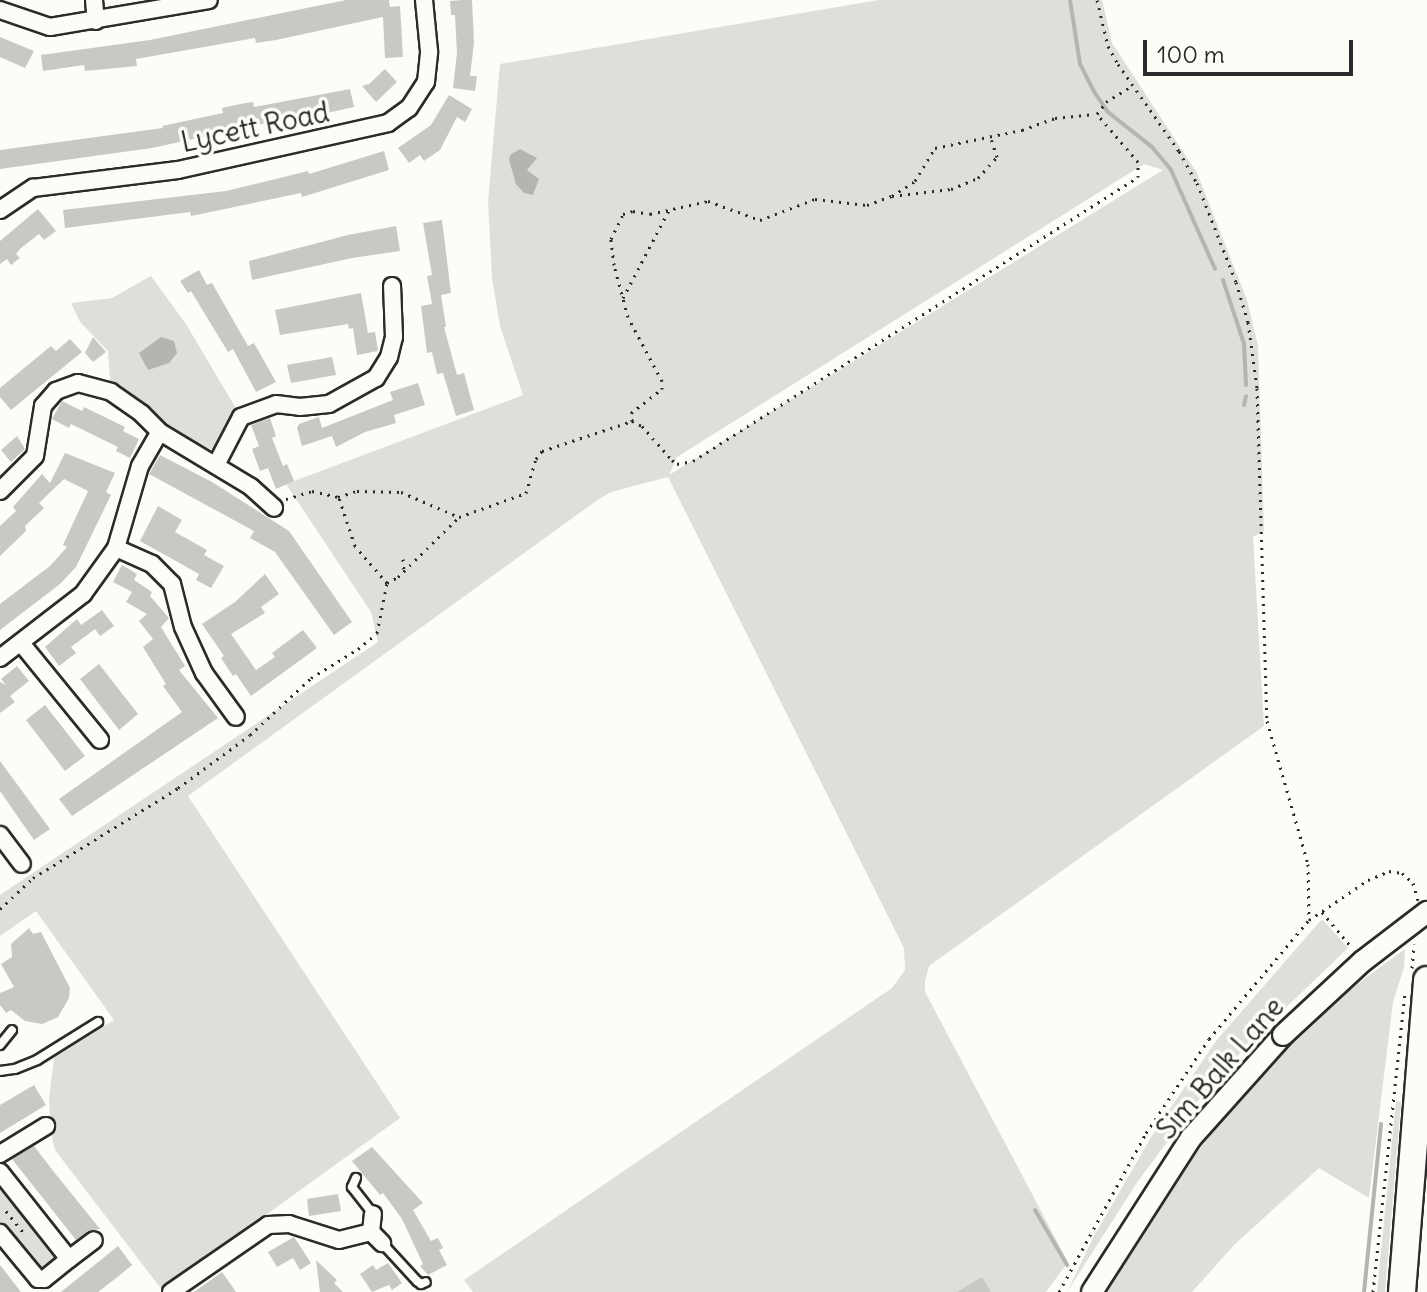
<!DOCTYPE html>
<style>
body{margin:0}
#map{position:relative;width:1427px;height:1292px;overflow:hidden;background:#fdfcf7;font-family:Delius,sans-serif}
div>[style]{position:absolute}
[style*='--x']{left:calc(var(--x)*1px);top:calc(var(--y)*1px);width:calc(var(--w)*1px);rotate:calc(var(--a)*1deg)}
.green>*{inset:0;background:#dfdeda}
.water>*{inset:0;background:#b5b4b1}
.stream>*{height:4px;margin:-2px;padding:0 2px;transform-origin:2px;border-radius:2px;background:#b5b4b1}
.building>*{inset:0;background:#c9c8c4}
.path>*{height:3px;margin-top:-1.5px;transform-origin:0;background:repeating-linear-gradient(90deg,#2b2b2b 0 2px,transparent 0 8px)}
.roads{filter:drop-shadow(2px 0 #2b2b2b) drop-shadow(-2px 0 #2b2b2b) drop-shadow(0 2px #2b2b2b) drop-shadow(0 -2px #2b2b2b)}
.service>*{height:8px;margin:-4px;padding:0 4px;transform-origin:4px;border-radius:4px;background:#fdfcf7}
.minor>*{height:16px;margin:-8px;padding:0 8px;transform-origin:8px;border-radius:8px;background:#fdfcf7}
.tertiary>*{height:20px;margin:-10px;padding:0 10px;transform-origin:10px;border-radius:10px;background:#fdfcf7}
.trunk>*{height:26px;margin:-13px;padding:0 13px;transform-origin:13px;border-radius:13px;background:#fdfcf7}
.bridges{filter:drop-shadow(2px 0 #2b2b2b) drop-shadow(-2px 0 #2b2b2b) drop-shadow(0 2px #2b2b2b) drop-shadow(0 -2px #2b2b2b)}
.tertiary-bridge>*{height:20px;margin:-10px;padding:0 10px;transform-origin:10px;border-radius:10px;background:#fdfcf7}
span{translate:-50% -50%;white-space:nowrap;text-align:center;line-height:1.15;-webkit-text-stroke:7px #fdfcf7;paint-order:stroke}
.street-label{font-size:28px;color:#2b2b2b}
.scale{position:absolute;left:1143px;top:40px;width:210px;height:36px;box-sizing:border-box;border:4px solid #2b2b2b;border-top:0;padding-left:10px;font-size:24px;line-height:28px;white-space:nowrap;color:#2b2b2b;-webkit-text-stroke:6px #fdfcf7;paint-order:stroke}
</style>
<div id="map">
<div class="green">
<div style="clip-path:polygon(evenodd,879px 0,1102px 0,1112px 43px,1197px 173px,1247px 300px,1258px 346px,1264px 531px,1253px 537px,1264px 726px,929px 966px,925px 982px,925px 992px,1068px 1262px,1046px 1292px,473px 1292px,464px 1280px,892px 988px,905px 970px,904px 948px,668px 477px,611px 492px,596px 501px,188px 796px,400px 1118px,162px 1290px,55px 1150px,51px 1133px,49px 1099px,54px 1058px,114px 1020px,36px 911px,0 936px,0 895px,378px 642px,371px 612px,286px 484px,523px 395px,500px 326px,492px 278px,488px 201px,500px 64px,879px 0,1144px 164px,1163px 170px,669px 475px,677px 457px,1144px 164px)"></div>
<div style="clip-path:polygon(151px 276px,186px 324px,241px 417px,222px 453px,160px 432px,111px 392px,108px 351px,80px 322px,71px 303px,112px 298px)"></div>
<div style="clip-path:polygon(1322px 919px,1348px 948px,1249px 1043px,1201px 1097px,1138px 1181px,1067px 1292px,1094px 1236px,1153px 1134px,1216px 1041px)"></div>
<div style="clip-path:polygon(1405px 949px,1404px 967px,1393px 1002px,1369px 1198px,1319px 1168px,1235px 1244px,1192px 1292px,1103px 1292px,1151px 1212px,1238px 1099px,1330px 1004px)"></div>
<div style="clip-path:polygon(1396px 1101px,1401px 1102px,1385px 1292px,1377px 1292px)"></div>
<div style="clip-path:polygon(0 1178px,57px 1256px,49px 1269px,35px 1268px,0 1224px)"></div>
</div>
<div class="water">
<div style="clip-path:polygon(520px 149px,537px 158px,527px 170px,539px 179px,533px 195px,524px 193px,516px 184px,509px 160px,510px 155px)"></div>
<div style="clip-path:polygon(161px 337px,174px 341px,177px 353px,169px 363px,148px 370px,139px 353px)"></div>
</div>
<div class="stream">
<div style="--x:1070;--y:0;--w:65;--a:81.1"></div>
<div style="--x:1080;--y:64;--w:33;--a:63"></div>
<div style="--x:1095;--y:93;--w:23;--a:56"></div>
<div style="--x:1108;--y:112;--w:56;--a:38.5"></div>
<div style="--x:1152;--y:147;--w:30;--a:50"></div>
<div style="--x:1171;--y:170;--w:108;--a:66"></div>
<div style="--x:1223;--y:280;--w:67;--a:71.8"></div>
<div style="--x:1244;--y:344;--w:41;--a:87.2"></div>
<div style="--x:1244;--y:405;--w:9;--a:-77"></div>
<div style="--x:1035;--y:1210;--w:64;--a:59.8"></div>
<div style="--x:1364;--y:1292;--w:169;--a:-84.2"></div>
</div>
<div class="building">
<div style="clip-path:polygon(346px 0,389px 0,390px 7px,400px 6px,403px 57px,385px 58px,383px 17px,276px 40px,256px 43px,255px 38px,136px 59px,137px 66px,85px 71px,84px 65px,43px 71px,41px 55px,150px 40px)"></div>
<div style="clip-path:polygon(462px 0,472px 0,474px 43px,470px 76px,477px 76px,475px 91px,453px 88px,457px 53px,455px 15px,451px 15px,450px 1px)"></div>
<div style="clip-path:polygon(0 37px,34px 51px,25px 68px,0 57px)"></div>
<div style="clip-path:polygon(385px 69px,397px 82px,376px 102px,362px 86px,369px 84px)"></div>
<div style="clip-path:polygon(350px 89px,354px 107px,327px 113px,326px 110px,152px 148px,0 169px,0 150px,163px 128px,162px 126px,223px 113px,222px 108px,240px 104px,253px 102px,254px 107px)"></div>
<div style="clip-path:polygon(449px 95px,472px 109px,465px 122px,457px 117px,440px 150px,424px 161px,420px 155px,409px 163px,398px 148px,431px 125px)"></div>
<div style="clip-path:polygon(384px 151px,389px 170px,302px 197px,301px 193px,191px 216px,190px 212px,65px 228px,63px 210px,226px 191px,308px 171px,309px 174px)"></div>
<div style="clip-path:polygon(38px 209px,56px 231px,44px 240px,39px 234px,21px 248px,16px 254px,20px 258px,11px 265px,7px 259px,0 264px,0 241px)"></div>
<div style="clip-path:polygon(442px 220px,451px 293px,441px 295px,446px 327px,444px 327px,457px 375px,464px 373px,474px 410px,456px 416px,443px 373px,437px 374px,432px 352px,427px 353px,421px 306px,432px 304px,427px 276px,432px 275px,423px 223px)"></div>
<div style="clip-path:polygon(396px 226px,400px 251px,352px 258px,252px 280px,249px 261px,348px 235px)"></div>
<div style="clip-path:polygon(199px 270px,207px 285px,212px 283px,248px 346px,254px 343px,276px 382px,256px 392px,233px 349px,228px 352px,191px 291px,188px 293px,180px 281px)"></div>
<div style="clip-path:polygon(361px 293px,368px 333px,375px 332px,378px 351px,357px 355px,353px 328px,349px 329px,348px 324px,280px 335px,275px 310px)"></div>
<div style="clip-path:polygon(93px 337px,106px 352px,93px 362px,85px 353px)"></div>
<div style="clip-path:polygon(70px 339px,82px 352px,11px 410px,0 397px,0 388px,51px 346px,56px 351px)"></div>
<div style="clip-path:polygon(332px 357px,336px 375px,291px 383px,287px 365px)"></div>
<div style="clip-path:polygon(418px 383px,425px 405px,394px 415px,396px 423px,365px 432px,336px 447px,332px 436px,302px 446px,297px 428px,299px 424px,319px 417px,322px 428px,393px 400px,390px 392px)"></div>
<div style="clip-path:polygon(62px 401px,82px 411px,84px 407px,125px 427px,123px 431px,139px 439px,130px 458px,116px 451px,118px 447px,71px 424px,69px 428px,52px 419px)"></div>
<div style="clip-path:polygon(270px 418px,276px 436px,272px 438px,283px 466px,287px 464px,294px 481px,276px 489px,268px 468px,260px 471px,252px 449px,259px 446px,251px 425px)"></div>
<div style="clip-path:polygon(17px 436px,25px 449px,11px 462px,1px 450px)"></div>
<div style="clip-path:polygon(65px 453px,115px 473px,106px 492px,111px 495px,76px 567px,60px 584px,0 630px,0 604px,50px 566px,67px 547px,63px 545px,88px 491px,64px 479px,39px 503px,44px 508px,25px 526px,26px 531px,0 556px,0 526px,16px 511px,13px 507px,42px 474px,50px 483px)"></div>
<div style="clip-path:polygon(160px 455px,212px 482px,289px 531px,352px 622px,334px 635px,275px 552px,250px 538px,254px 531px,149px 474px)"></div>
<div style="clip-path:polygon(158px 506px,182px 520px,175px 532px,207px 550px,204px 555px,224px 566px,211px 588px,196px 580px,199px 574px,140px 541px)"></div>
<div style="clip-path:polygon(122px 565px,137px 574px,134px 580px,152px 592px,150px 596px,169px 618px,161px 627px,185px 666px,179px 670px,218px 718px,72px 816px,59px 799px,182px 712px,163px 686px,166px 684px,143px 647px,153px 639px,139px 621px,147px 614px,126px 602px,132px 592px,113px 582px)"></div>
<div style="clip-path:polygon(265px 574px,279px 594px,261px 607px,265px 613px,231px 634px,256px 670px,275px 657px,272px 653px,303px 630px,317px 648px,251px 696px,236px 674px,233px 676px,221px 658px,224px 656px,202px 624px,235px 602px)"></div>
<div style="clip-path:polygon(102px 610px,114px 626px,100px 636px,95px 629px,71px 647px,76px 653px,59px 666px,45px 647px,77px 619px,81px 625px)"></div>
<div style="clip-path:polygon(99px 664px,138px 714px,119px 730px,80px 679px)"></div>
<div style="clip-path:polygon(17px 666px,29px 681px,10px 696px,15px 702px,0 713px,0 682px,6px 685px,1px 679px)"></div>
<div style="clip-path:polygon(45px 705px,85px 756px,65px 771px,26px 720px)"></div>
<div style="clip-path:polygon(0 761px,50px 829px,34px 840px,0 791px)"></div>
<div style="clip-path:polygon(29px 928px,33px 934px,41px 932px,70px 988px,69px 998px,58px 1017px,42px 1024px,25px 1021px,11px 1010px,6px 1013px,0 1005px,0 993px,14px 987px,1px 964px,12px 957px,11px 944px)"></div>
<div style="clip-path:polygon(34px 1085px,46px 1105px,0 1133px,0 1105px)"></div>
<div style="clip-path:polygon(34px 1146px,54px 1172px,100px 1229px,88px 1231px,76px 1240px,12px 1159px)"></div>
<div style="clip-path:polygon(372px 1147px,423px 1203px,413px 1210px,431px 1241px,438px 1238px,443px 1248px,439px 1250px,447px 1265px,428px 1275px,420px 1266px,423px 1264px,402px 1219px,383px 1193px,380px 1195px,352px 1161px)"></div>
<div style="clip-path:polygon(338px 1194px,341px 1211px,309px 1216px,307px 1199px)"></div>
<div style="clip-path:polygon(294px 1237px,311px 1263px,300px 1270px,293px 1258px,277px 1267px,268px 1252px)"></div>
<div style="clip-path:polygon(118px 1246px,132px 1265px,120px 1275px,98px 1292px,61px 1292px)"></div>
<div style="clip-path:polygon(316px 1260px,337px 1280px,334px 1283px,343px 1292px,320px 1292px)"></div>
<div style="clip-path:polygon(388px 1263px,402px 1283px,392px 1290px,389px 1285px,372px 1292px,360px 1274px,373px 1265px,376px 1270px)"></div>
<div style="clip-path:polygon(0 1265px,21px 1292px,0 1292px)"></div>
<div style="clip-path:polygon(222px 1272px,236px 1292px,194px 1292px)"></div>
<div style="clip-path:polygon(982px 1277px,991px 1292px,957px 1292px)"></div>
</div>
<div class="path">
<div style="--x:1097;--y:0;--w:47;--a:76.6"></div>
<div style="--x:1108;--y:46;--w:21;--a:61"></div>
<div style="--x:1118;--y:64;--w:106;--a:55"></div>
<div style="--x:1179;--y:151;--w:37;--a:61"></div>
<div style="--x:1197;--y:183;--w:106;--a:68.5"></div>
<div style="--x:1236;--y:282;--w:42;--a:73.3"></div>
<div style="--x:1248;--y:322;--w:67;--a:82.2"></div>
<div style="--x:1257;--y:388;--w:333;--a:88.3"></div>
<div style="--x:1267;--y:721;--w:149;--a:74"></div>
<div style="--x:1308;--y:864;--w:56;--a:89"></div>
<div style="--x:1309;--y:920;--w:71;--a:-34.1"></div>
<div style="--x:1368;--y:880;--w:23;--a:-23"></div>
<div style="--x:1389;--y:871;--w:13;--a:9"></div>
<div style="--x:1402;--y:873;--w:15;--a:42"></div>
<div style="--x:1413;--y:883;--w:18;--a:74"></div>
<div style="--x:892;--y:196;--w:59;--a:-6.8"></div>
<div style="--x:951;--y:189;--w:29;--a:-22"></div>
<div style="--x:978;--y:178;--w:28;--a:-48"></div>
<div style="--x:997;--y:157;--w:23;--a:-108"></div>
<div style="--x:623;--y:298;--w:99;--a:-62.4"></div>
<div style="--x:632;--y:421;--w:8;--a:-97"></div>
<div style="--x:631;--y:413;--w:39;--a:-38"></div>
<div style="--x:662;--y:389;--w:8;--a:-90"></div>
<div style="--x:662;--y:381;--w:72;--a:-118"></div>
<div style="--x:628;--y:317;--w:54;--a:-105.1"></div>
<div style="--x:614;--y:265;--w:26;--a:-97"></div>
<div style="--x:611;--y:239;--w:28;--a:-64"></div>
<div style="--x:623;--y:214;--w:10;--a:-17"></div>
<div style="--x:633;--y:211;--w:17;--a:10"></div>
<div style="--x:650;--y:214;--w:59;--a:-12.6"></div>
<div style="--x:708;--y:201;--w:55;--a:20.1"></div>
<div style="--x:760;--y:220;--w:59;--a:-20.9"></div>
<div style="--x:815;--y:199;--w:52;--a:6.6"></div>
<div style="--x:867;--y:205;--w:27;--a:-20"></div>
<div style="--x:892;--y:196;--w:27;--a:-33"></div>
<div style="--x:915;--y:181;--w:39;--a:-59"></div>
<div style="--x:935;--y:148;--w:89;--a:-11.7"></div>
<div style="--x:1022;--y:130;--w:35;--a:-20"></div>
<div style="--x:1055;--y:118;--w:40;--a:-5.7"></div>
<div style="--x:286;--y:499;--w:27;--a:-17"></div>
<div style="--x:312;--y:491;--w:27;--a:13"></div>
<div style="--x:338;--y:497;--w:20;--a:-18"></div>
<div style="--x:357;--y:491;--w:44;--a:1.3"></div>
<div style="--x:401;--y:492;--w:63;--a:23.3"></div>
<div style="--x:459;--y:517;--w:71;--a:-19.7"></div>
<div style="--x:526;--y:493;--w:35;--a:-74"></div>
<div style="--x:536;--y:459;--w:10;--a:-53"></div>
<div style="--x:542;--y:451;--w:95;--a:-18.4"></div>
<div style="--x:632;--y:421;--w:11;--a:27"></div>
<div style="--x:642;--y:426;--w:45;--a:48.6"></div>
<div style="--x:672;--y:460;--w:6;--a:39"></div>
<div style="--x:677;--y:464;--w:16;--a:-11"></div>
<div style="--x:693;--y:461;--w:528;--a:-32.55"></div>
<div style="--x:1138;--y:177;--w:15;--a:-90"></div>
<div style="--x:1138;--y:162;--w:63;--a:-130.5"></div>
<div style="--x:1097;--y:114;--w:15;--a:-53"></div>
<div style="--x:1106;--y:102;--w:31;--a:-32"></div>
<div style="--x:403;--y:559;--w:11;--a:85"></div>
<div style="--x:387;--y:583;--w:13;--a:-29"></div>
<div style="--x:398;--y:577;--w:86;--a:-44.5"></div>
<div style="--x:0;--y:909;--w:45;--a:-43.2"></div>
<div style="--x:33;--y:878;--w:171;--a:-31.8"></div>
<div style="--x:178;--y:788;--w:89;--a:-36.4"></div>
<div style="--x:250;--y:735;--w:83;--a:-43.1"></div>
<div style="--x:311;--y:678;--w:55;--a:-31.7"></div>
<div style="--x:358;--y:649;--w:25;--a:-40"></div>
<div style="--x:377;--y:633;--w:51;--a:-78.7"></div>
<div style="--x:387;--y:583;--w:49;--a:-130.9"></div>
<div style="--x:355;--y:546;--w:51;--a:-108.4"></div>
<div style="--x:1322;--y:912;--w:48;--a:50"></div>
<div style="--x:1412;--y:968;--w:24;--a:-85"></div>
<div style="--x:6;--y:1211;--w:27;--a:51"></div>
<div style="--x:1059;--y:1292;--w:181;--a:-61.3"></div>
<div style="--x:1146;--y:1133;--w:113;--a:-56.2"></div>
<div style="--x:1209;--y:1039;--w:155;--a:-50"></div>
<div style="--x:1373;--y:1292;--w:299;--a:-83.9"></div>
</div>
<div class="roads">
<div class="service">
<div style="--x:0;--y:1045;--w:19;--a:-51"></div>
<div style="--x:0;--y:1071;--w:15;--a:-8"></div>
<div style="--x:15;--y:1069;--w:24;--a:-22"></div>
<div style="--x:37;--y:1060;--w:72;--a:-31.9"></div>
<div style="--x:356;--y:1178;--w:10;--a:114"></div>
<div style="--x:352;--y:1187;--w:34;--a:52"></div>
<div style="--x:382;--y:1243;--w:52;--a:47.4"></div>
<div style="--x:417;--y:1281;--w:5;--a:37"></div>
<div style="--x:421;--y:1284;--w:5;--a:-22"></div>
</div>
<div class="minor">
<div style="--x:94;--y:0;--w:21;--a:85"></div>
<div style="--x:0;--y:10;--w:53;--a:18.8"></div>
<div style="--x:50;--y:27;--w:161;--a:-9.6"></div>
<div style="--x:0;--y:210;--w:40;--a:-34"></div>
<div style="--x:33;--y:188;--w:146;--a:-7.1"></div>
<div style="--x:178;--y:170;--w:215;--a:-12.6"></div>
<div style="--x:388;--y:123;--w:26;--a:-36"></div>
<div style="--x:409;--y:108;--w:31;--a:-57"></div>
<div style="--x:426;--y:82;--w:31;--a:-84"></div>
<div style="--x:429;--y:51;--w:51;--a:-95.6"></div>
<div style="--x:216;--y:465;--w:54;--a:-62.5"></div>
<div style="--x:241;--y:417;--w:37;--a:-20"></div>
<div style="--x:276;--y:404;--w:24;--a:7"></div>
<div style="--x:300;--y:407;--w:29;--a:-6"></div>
<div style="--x:329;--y:404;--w:54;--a:-29"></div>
<div style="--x:376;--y:378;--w:25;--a:-58"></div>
<div style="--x:389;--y:357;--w:21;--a:-76"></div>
<div style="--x:394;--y:337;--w:51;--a:-92.2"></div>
<div style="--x:0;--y:491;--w:49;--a:-45"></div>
<div style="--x:35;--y:456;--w:51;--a:-80.9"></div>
<div style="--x:43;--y:406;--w:20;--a:-49"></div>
<div style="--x:56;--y:391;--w:23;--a:-20"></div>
<div style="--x:78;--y:383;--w:34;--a:15"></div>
<div style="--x:111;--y:392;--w:38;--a:35"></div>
<div style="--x:142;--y:414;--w:25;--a:45"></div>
<div style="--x:116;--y:548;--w:39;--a:24"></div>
<div style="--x:152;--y:564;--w:28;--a:45"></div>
<div style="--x:172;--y:584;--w:44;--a:75.7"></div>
<div style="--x:183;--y:627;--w:51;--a:65.5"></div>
<div style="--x:204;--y:673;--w:54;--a:54"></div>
<div style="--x:21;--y:643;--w:125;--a:50.8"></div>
<div style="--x:0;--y:658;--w:105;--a:-37.6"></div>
<div style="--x:83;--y:594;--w:57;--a:-54.3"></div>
<div style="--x:116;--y:548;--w:85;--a:-73.7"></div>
<div style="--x:140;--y:466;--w:39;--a:-60"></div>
<div style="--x:160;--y:432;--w:106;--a:31.1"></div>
<div style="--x:251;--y:487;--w:31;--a:42"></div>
<div style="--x:0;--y:835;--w:36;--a:53"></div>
<div style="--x:0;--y:1154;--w:54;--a:-31.3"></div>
<div style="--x:0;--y:1172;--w:111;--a:51.6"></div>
<div style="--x:69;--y:1259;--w:32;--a:141"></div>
<div style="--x:44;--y:1279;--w:6;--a:180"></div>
<div style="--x:38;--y:1279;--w:60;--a:-129.6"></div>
<div style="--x:371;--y:1232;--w:16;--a:45"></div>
<div style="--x:69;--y:1259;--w:31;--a:-37"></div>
<div style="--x:171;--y:1292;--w:118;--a:-34.6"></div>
<div style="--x:268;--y:1225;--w:21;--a:-3"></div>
<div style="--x:289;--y:1224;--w:52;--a:17.7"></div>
<div style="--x:339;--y:1240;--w:33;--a:-14"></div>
<div style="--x:371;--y:1232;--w:18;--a:-84"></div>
</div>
<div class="tertiary">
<div style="--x:1092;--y:1292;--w:183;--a:-57.3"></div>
<div style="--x:1191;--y:1138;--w:138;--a:-48.2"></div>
</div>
<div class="trunk">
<div style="--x:1402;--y:1292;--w:313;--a:-85.4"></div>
</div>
</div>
<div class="bridges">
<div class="tertiary-bridge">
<div style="--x:1283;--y:1035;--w:109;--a:-42.8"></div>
<div style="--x:1363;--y:961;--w:81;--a:-37.4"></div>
</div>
</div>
<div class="street-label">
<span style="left:255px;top:127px;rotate:-12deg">Lycett Road</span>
<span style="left:1220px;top:1068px;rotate:-49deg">Sim Balk Lane</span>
</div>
<div class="scale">100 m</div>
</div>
